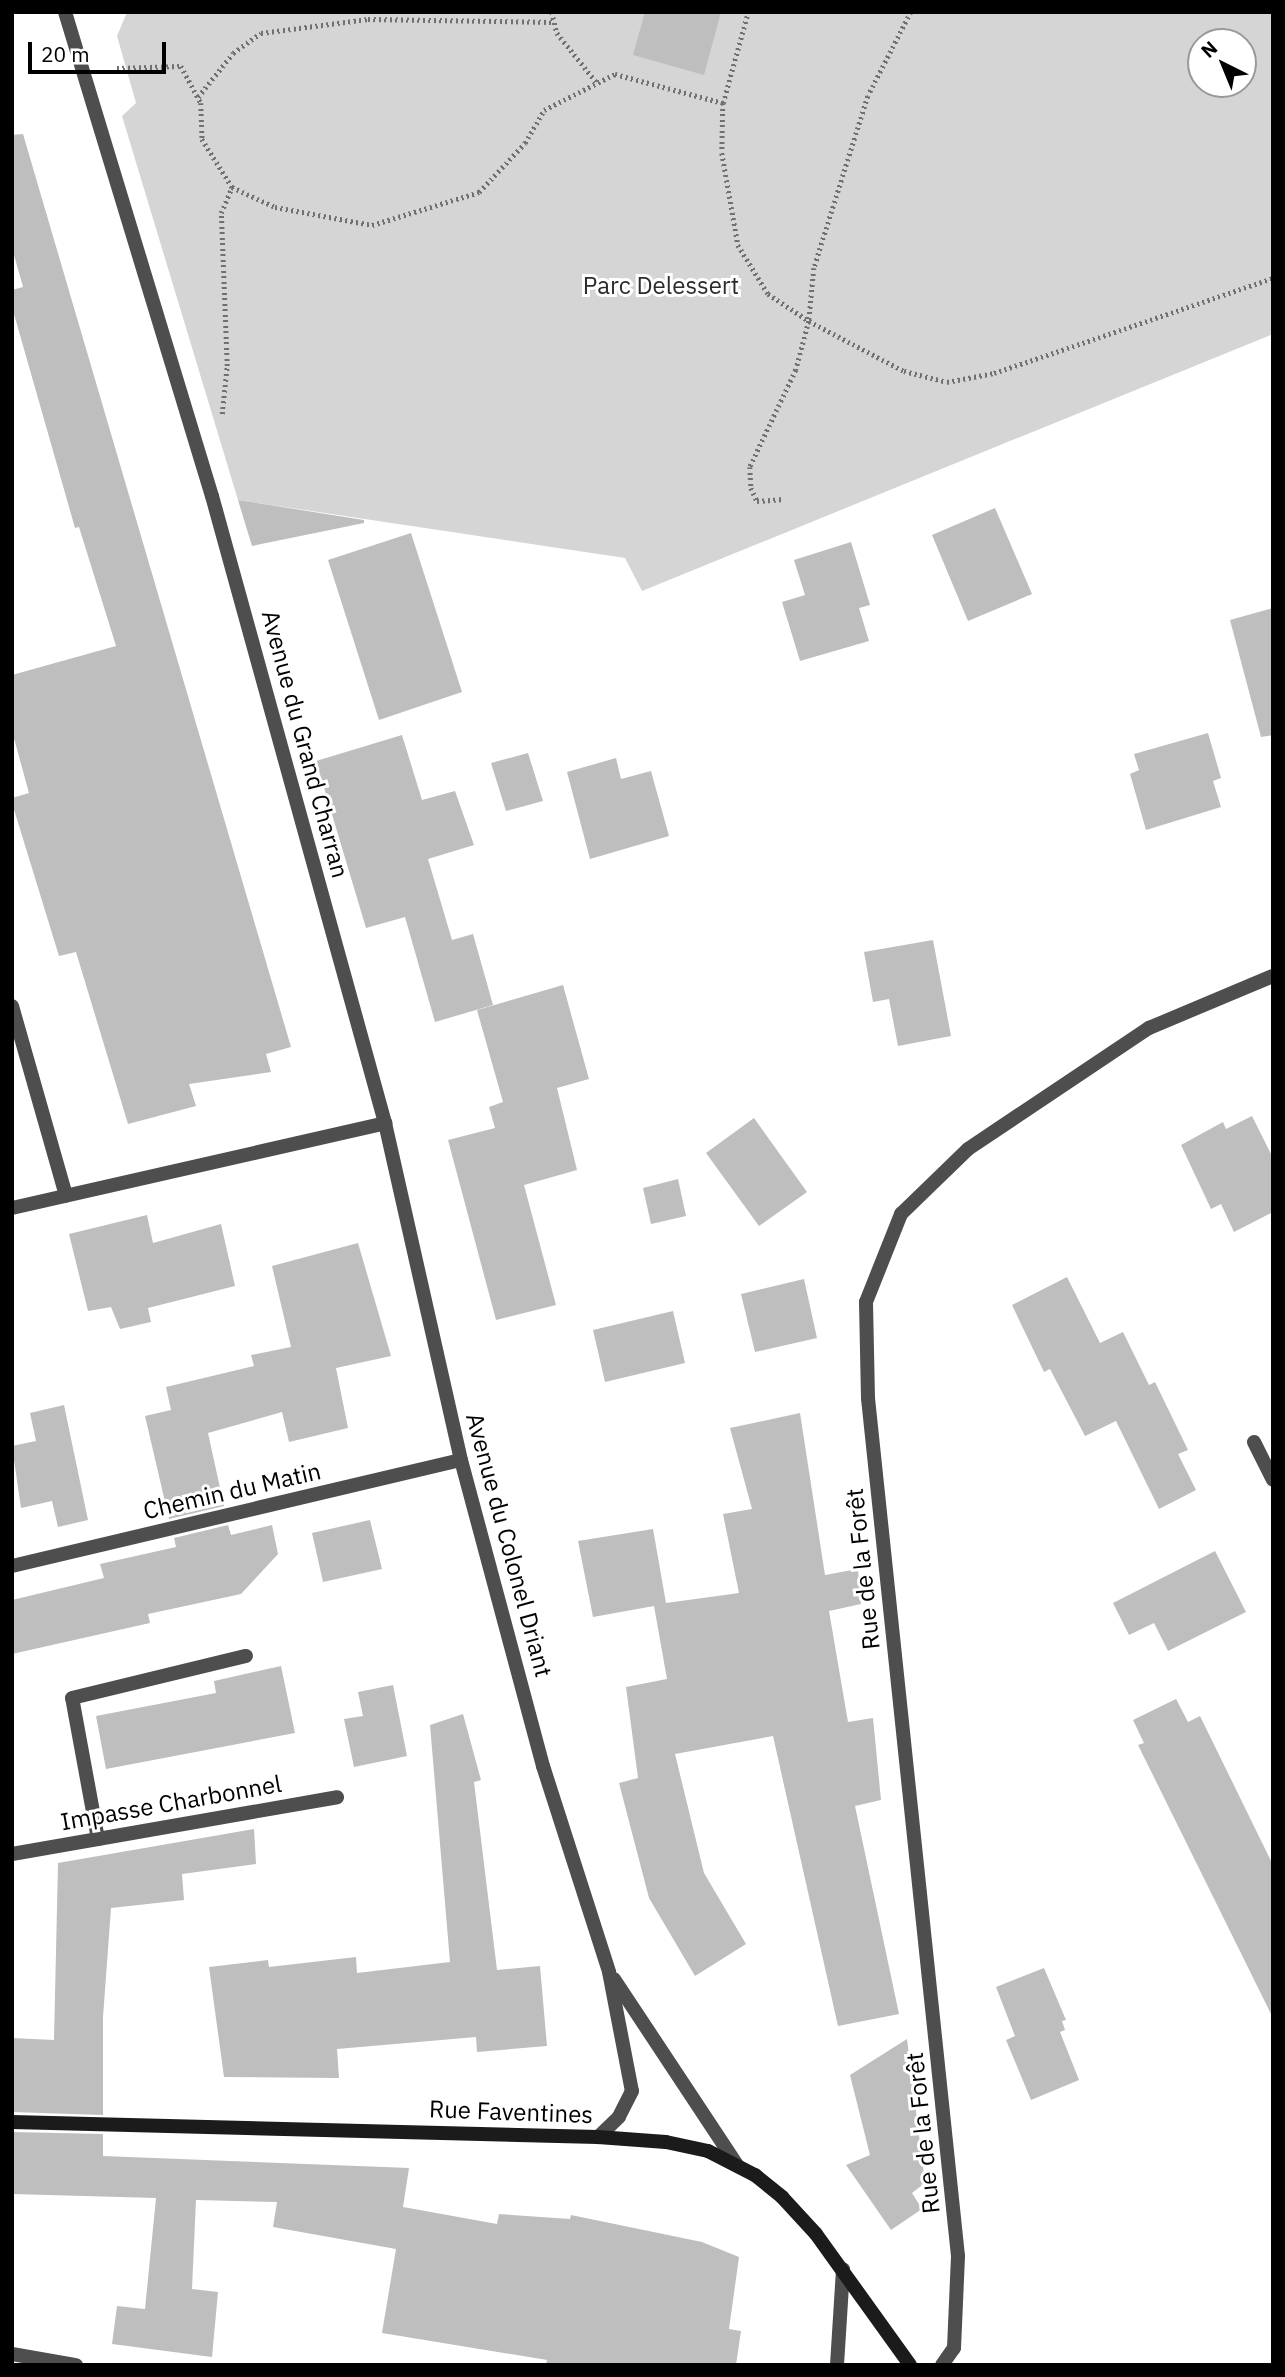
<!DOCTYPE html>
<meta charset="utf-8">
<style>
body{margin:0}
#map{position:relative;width:1285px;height:2377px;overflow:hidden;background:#fff;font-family:"IBM Plex Sans",sans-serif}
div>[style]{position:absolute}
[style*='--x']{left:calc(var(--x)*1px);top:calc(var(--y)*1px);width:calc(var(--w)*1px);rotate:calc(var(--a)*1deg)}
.green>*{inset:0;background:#d5d5d5}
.building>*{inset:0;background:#bebebe}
.path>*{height:4.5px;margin-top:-2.25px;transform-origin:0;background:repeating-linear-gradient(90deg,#707070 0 2px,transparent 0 5.5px)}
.service>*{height:14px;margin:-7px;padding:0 7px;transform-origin:7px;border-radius:7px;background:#4e4e4e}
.minor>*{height:14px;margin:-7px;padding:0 7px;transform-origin:7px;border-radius:7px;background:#4e4e4e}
.tertiary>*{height:14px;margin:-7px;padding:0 7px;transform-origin:7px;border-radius:7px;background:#4e4e4e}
.secondary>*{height:14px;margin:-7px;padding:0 7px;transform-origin:7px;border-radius:7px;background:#1b1b1b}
span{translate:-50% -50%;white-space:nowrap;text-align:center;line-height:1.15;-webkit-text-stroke:6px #fff;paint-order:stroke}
.park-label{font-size:24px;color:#2c2c2c}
.street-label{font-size:24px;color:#000}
.frame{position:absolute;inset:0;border:14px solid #000;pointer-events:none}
.north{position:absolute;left:1187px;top:28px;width:70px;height:70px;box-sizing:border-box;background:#fff;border:2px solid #999;border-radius:50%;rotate:317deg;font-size:19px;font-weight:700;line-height:28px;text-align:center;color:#000}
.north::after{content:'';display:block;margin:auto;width:24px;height:32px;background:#000;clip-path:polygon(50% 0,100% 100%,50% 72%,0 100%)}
.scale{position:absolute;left:28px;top:42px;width:138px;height:32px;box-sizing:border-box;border:4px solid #000;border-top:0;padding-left:9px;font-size:21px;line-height:24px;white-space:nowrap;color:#000;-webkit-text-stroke:5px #fff;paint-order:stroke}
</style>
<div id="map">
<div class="green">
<div style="clip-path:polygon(evenodd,127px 12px,1273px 12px,1273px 334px,642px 591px,625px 558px,238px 500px,122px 116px,136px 103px,117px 36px,127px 12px,1201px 42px,1243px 42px,1243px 84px,1201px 84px,1201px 42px)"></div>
</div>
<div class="building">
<div style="clip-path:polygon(645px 12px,721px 12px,704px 75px,633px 55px)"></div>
<div style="clip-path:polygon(23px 134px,291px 1047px,266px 1054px,271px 1072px,189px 1084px,196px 1106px,128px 1124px,76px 952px,59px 956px,12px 803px,12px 798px,29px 793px,12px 731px,12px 675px,116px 646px,79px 527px,75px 528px,12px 307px,12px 290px,23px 287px,12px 248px,12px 135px)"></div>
<div style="clip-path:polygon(238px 500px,364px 520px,364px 523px,252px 546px)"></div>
<div style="clip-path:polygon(995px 508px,1032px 594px,968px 621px,932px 535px)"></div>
<div style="clip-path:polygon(411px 533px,462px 692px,379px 720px,328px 560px)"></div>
<div style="clip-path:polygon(851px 542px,870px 605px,859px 608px,869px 641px,800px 661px,782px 602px,805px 595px,794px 560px)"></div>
<div style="clip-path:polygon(1273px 608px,1273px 735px,1261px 737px,1230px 620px)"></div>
<div style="clip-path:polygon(1208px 733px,1221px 778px,1213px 781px,1221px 807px,1146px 830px,1130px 774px,1139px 770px,1134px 754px)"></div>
<div style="clip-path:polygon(402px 735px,422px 800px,455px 791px,474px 845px,428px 859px,452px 940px,473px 934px,493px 1005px,435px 1022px,405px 917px,366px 928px,316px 761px)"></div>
<div style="clip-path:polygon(528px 753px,543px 801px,506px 811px,491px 763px)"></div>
<div style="clip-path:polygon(616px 758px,621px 779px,651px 771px,669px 836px,590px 859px,567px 772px)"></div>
<div style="clip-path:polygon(933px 940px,951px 1036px,898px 1046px,889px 999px,873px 1002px,864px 952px)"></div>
<div style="clip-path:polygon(563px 985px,589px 1079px,557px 1088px,577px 1170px,524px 1185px,556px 1305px,496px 1320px,448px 1140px,495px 1128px,489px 1107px,503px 1102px,477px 1010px)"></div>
<div style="clip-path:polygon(1252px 1116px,1273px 1158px,1273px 1212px,1234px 1232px,1221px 1204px,1211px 1209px,1181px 1145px,1223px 1122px,1226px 1129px)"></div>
<div style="clip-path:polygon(754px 1118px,807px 1192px,759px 1226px,706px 1153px)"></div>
<div style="clip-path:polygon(678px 1179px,686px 1216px,651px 1224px,643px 1188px)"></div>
<div style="clip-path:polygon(147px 1215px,153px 1243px,221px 1224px,235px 1286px,148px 1308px,151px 1322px,120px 1329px,111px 1307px,88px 1311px,69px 1234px)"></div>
<div style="clip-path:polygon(358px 1243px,391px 1356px,336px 1368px,348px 1428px,289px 1442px,282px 1412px,208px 1433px,224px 1506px,169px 1519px,145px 1416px,171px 1410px,166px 1387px,254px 1366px,251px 1355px,291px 1347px,272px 1266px)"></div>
<div style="clip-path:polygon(1067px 1277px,1100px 1343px,1123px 1332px,1149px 1385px,1155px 1382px,1188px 1450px,1178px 1454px,1196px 1490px,1159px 1509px,1116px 1421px,1085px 1436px,1050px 1369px,1044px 1372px,1012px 1305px)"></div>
<div style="clip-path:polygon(804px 1279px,817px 1338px,755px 1352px,741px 1294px)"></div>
<div style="clip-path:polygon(673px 1311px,685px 1363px,605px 1382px,593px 1330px)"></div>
<div style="clip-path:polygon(64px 1405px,88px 1520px,58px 1527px,52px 1501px,21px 1508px,12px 1446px,36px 1441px,30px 1413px)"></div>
<div style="clip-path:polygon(800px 1413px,825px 1575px,858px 1569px,861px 1604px,829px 1611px,848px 1722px,873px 1718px,881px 1800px,855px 1806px,899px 2014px,838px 2026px,773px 1736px,675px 1754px,704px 1873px,746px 1944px,695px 1976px,649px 1898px,619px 1783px,638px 1778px,626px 1687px,667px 1679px,654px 1606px,593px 1617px,578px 1541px,653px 1529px,666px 1603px,739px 1593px,723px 1514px,752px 1509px,730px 1428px)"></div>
<div style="clip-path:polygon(370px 1520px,382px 1569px,323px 1582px,312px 1533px)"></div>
<div style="clip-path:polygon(228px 1525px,231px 1535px,272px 1525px,278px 1554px,241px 1594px,148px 1614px,150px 1623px,12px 1654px,12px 1600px,104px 1578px,100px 1564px,176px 1547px,174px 1538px)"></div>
<div style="clip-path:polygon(1215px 1551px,1246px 1612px,1168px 1651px,1154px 1623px,1129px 1635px,1113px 1603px)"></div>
<div style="clip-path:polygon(281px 1666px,295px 1733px,106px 1769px,96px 1716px,216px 1693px,214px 1681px)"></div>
<div style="clip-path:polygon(393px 1685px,407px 1756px,354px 1767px,344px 1719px,363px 1716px,358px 1692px)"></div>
<div style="clip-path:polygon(1176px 1699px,1188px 1722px,1200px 1716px,1273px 1865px,1273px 2018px,1138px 1745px,1144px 1743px,1133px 1720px)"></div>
<div style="clip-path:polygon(463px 1714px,481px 1780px,474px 1782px,497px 1970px,540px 1966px,547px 2046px,477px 2052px,476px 2037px,337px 2049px,339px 2078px,224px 2077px,209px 1967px,268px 1960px,269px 1967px,356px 1957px,357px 1973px,450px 1962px,430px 1725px)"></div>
<div style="clip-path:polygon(254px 1829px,256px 1864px,182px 1874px,184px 1900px,111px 1908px,103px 2017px,103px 2115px,12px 2112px,12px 2038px,54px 2040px,58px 1863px)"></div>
<div style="clip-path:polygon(1044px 1968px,1066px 2020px,1062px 2021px,1065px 2030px,1060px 2032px,1079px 2080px,1031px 2100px,1006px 2040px,1015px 2036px,996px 1987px)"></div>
<div style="clip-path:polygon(907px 2039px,925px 2183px,912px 2193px,922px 2209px,891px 2230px,846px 2165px,870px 2155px,850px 2075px)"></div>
<div style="clip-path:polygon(12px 2132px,103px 2134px,103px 2156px,409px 2168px,403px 2207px,497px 2224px,499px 2214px,570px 2219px,571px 2215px,702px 2242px,739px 2257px,729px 2329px,741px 2331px,736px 2365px,546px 2365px,547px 2360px,382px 2333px,396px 2249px,273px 2227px,277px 2202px,196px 2200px,192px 2289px,218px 2292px,212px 2357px,112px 2344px,117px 2306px,145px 2309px,156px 2198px,12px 2194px)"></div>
</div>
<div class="path">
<div style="--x:552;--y:12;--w:22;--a:77"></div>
<div style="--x:557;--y:33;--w:64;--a:51.3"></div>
<div style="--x:911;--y:12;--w:94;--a:117.1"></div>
<div style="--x:868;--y:96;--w:180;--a:107.4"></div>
<div style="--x:814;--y:268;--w:53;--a:95.4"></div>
<div style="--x:809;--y:321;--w:107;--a:27.8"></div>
<div style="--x:904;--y:371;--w:44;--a:14.3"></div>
<div style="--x:947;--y:382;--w:48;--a:-10.8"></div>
<div style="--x:994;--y:373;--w:295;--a:-18.8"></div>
<div style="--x:117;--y:68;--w:64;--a:-1.8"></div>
<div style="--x:181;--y:66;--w:42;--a:61.6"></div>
<div style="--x:201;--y:103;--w:36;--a:88"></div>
<div style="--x:202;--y:139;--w:57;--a:58"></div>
<div style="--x:232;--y:187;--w:47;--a:24.9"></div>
<div style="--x:275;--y:207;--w:99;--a:10.5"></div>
<div style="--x:372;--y:225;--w:112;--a:-17.1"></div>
<div style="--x:479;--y:192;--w:67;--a:-46.8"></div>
<div style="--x:525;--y:143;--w:38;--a:-60"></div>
<div style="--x:544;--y:110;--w:80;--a:-26.9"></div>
<div style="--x:615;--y:74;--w:112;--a:15"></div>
<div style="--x:723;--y:103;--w:50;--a:91.1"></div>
<div style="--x:722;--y:153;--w:93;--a:80.1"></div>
<div style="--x:738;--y:245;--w:57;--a:58.5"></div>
<div style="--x:768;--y:294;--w:49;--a:33.4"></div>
<div style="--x:809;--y:321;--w:51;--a:104.9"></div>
<div style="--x:796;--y:370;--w:107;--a:115.4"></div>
<div style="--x:750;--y:467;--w:21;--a:87"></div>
<div style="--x:751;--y:488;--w:14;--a:65"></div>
<div style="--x:757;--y:501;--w:27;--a:-4"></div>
<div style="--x:198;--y:97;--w:56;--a:-51.5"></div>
<div style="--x:233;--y:53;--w:34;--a:-36"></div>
<div style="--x:261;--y:33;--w:108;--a:-7.5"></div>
<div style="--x:368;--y:19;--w:185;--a:0.9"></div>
<div style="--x:723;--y:103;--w:94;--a:-74.6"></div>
<div style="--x:222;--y:414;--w:48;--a:-84.1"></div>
<div style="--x:227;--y:366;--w:153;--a:-92.2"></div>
<div style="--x:221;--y:213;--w:28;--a:-67"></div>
</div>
<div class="service">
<div style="--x:1254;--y:1442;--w:42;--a:63.4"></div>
<div style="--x:98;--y:1839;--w:143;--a:-100.4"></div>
<div style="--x:72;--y:1698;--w:179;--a:-13.6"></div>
</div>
<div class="minor">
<div style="--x:12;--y:1006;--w:197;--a:74.1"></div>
<div style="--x:12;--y:1208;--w:383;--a:-12.8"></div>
<div style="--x:12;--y:1566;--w:461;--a:-13.3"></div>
<div style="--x:12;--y:1854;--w:330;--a:-9.9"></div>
<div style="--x:12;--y:2354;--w:65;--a:9.8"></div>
<div style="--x:837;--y:2365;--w:96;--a:-86.4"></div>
</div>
<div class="tertiary">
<div style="--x:65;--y:12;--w:506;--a:73.11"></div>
<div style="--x:212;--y:496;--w:650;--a:74.57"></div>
<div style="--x:385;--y:1123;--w:345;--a:77.3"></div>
<div style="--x:461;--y:1460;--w:317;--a:75"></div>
<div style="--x:543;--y:1766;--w:216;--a:72.2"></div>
<div style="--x:609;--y:1972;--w:121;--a:79.1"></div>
<div style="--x:632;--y:2091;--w:29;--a:117"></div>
<div style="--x:619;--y:2117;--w:29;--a:136"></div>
<div style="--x:614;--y:1979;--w:224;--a:56.5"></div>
<div style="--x:942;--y:2365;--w:21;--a:-55"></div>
<div style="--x:954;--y:2348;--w:92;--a:-87.5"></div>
<div style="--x:958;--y:2256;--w:863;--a:-95.99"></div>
<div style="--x:868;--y:1398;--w:96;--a:-91.2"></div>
<div style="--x:866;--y:1302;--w:95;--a:-68.3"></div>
<div style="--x:901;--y:1214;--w:93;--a:-44.1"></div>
<div style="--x:968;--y:1149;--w:218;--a:-33.8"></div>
<div style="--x:1149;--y:1028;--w:134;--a:-22.8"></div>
</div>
<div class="secondary">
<div style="--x:12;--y:2122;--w:586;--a:1.47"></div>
<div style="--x:598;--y:2137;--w:68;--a:4.2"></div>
<div style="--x:666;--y:2142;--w:43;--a:12.1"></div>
<div style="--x:708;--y:2151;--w:53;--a:27.1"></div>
<div style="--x:755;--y:2175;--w:35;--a:39"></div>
<div style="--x:782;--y:2197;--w:50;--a:47.4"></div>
<div style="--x:816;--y:2234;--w:161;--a:54.3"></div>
</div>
<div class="park-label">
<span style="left:661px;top:286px">Parc Delessert</span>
</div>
<div class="street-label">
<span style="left:305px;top:744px;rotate:75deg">Avenue du Grand Charran</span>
<span style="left:232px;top:1491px;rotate:-13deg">Chemin du Matin</span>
<span style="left:509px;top:1545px;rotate:75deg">Avenue du Colonel Driant</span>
<span style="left:863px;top:1569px;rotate:-96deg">Rue de la Forêt</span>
<span style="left:171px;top:1803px;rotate:-10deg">Impasse Charbonnel</span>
<span style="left:511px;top:2112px;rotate:2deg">Rue Faventines</span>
<span style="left:923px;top:2133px;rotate:-96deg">Rue de la Forêt</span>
</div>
<div class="frame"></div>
<div class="north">N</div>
<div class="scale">20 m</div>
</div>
